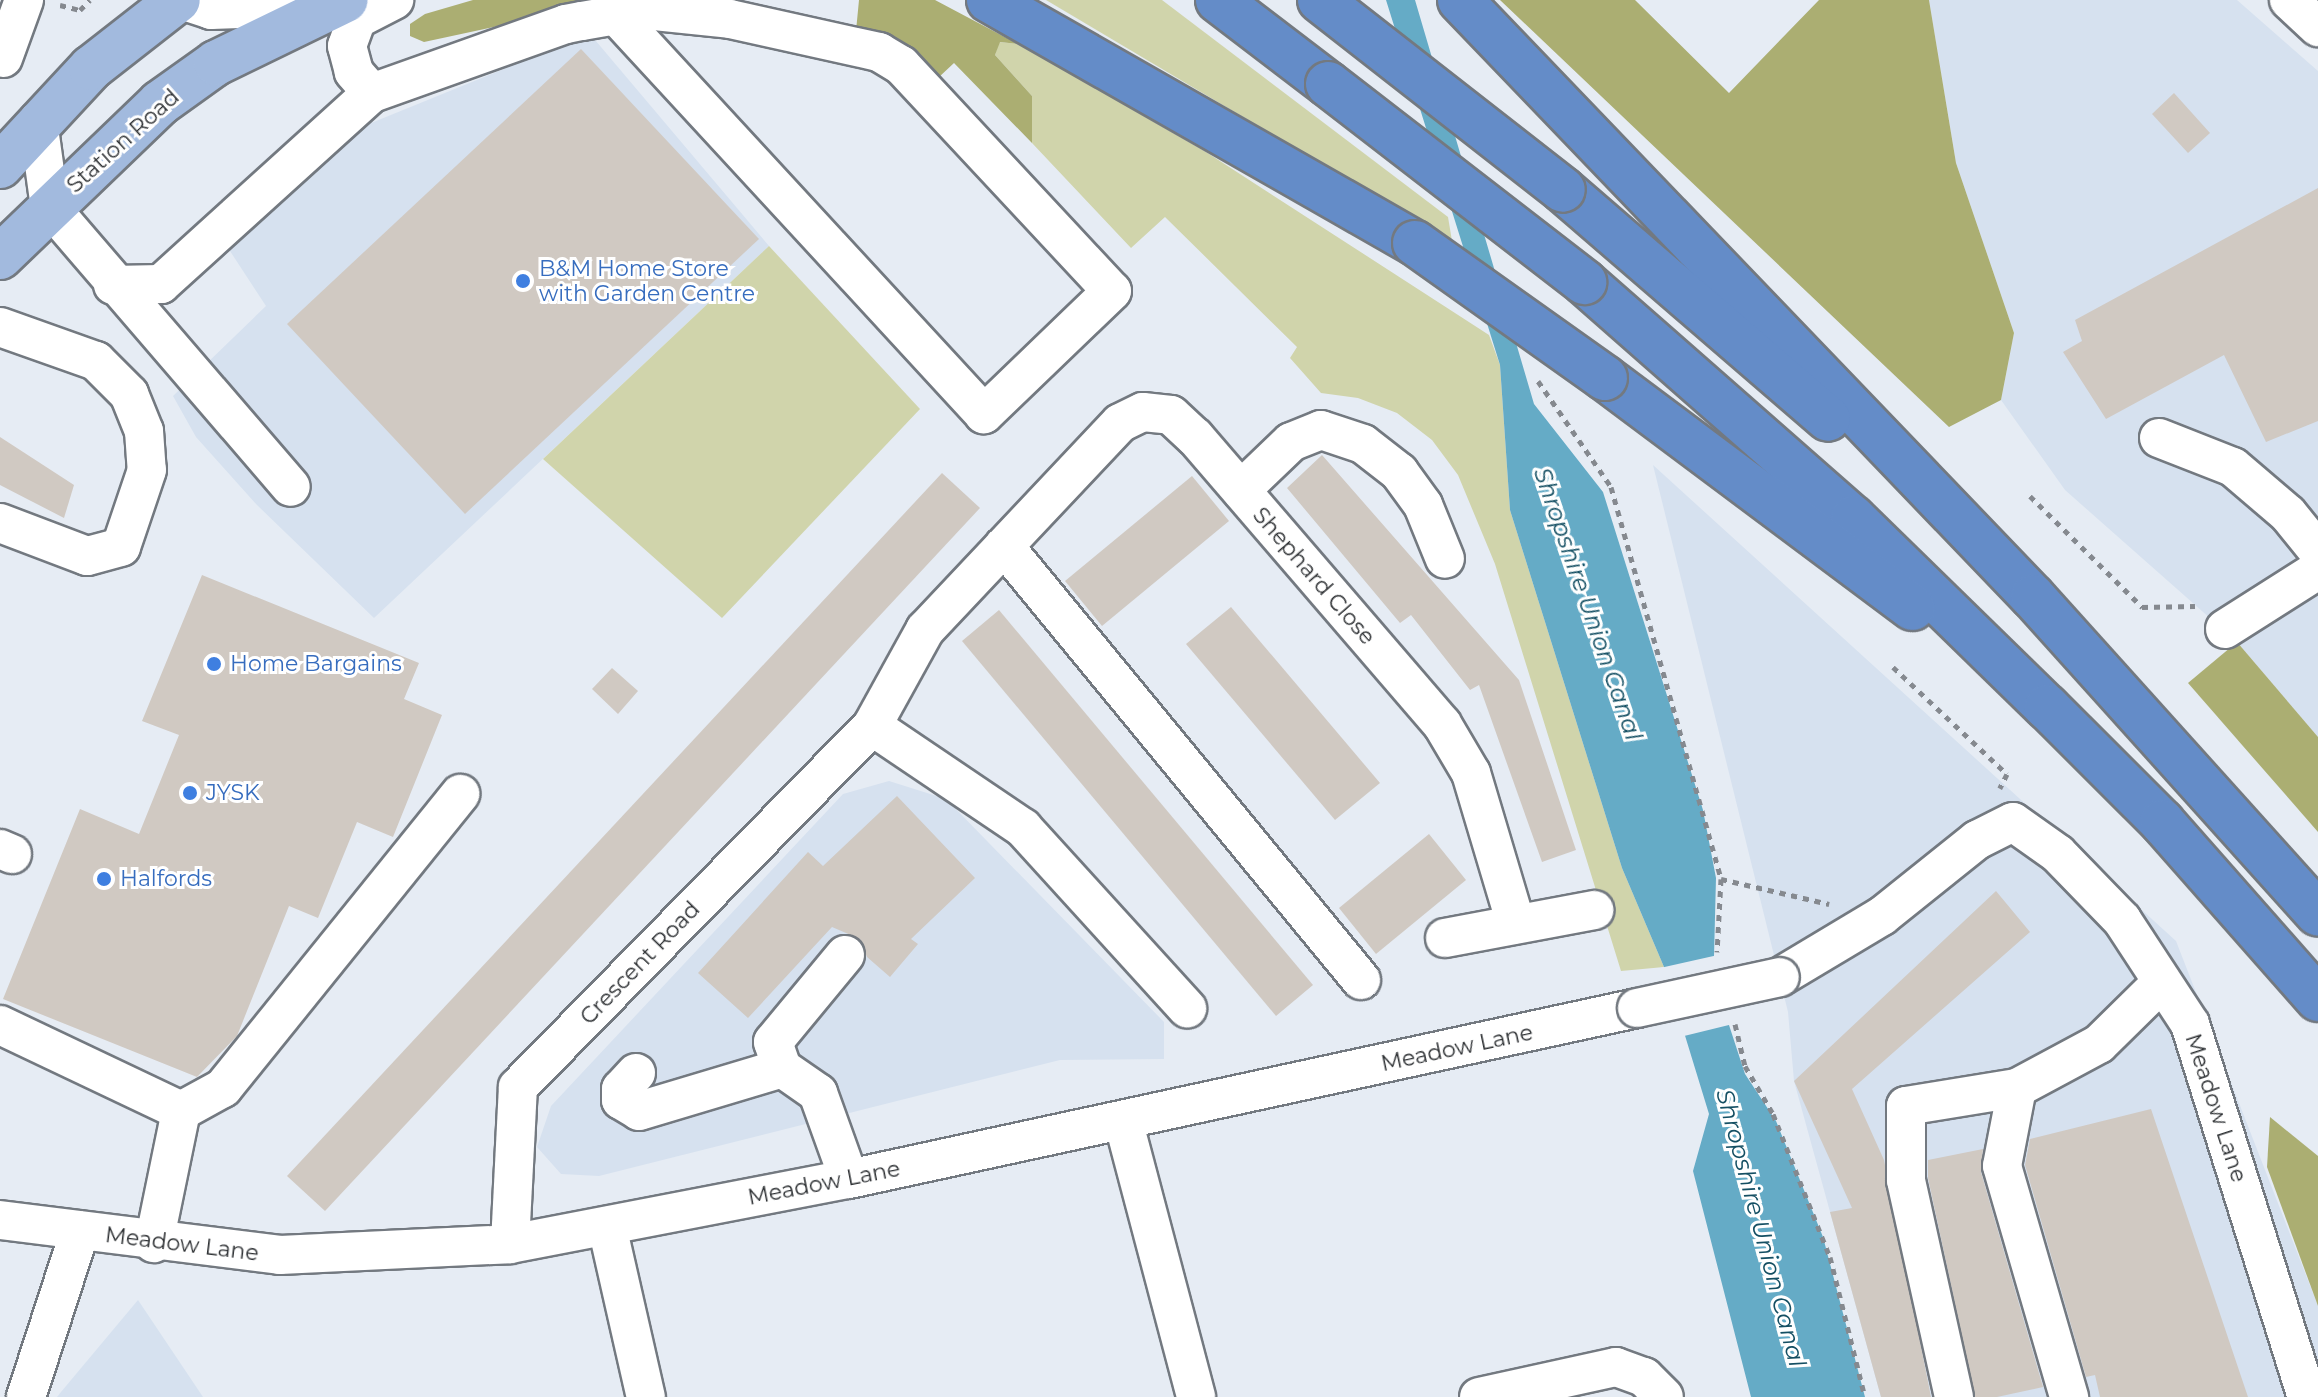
<!DOCTYPE html>
<style>
body{margin:0}
#map{position:relative;width:2318px;height:1397px;overflow:hidden;background:#e6ecf4;font-family:Montserrat,sans-serif}
div>[style]{position:absolute}
[style*='--x']{left:calc(var(--x)*1px);top:calc(var(--y)*1px);width:calc(var(--w)*1px);rotate:calc(var(--a)*1deg)}
.built>*{inset:0;background:#d6e1ef}
.green>*{inset:0;background:#d0d4ab}
.forest>*{inset:0;background:#abae72}
.water>*{inset:0;background:#65abc6}
.pier>*{inset:0;background:#e6ecf4}
.building>*{inset:0;background:#d0c9c2}
.path>*{height:5px;margin-top:-2.5px;transform-origin:0;background:repeating-linear-gradient(90deg,#85898f 0 6px,transparent 0 12px)}
.roads{filter:drop-shadow(2px 0 #737980) drop-shadow(-2px 0 #737980) drop-shadow(0 2px #737980) drop-shadow(0 -2px #737980)}
.minor>*{height:38px;margin:-19px;padding:0 19px;transform-origin:19px;border-radius:19px;background:#fff}
.major>*{height:44px;margin:-22px;padding:0 22px;transform-origin:22px;border-radius:22px;background:#a2bade}
.highway>*{height:44px;margin:-22px;padding:0 22px;transform-origin:22px;border-radius:22px;background:#648cc8}
.bridges{filter:drop-shadow(2px 0 #737980) drop-shadow(-2px 0 #737980) drop-shadow(0 2px #737980) drop-shadow(0 -2px #737980)}
.minor-bridge>*{height:38px;margin:-19px;padding:0 19px;transform-origin:19px;border-radius:19px;background:#fff}
.highway-bridge>*{height:44px;margin:-22px;padding:0 22px;transform-origin:22px;border-radius:22px;background:#648cc8}
.dots>*{width:22px;height:22px;translate:-50% -50%;box-sizing:border-box;border:4px solid #fff;border-radius:50%}
span{translate:-50% -50%;white-space:nowrap;text-align:center;line-height:1.15;-webkit-text-stroke:6px #fff;paint-order:stroke}
.street-label{font-size:22px;color:#2d3033}
.shop-label{font-size:22px;color:#366cbe}
.left{translate:0 -50%;text-align:left}
.water-label{font-size:24px;color:#144f63;font-style:italic}
</style>
<div id="map">
<div class="built">
<div style="clip-path:polygon(1929px 0,2237px 0,2318px 71px,2318px 737px,2237px 642px,2065px 490px,2001px 400px,2014px 333px,1956px 163px)"></div>
<div style="clip-path:polygon(590px 34px,769px 246px,374px 618px,257px 505px,196px 437px,173px 396px,266px 306px,228px 248px,354px 130px)"></div>
<div style="clip-path:polygon(1653px 465px,2176px 941px,2318px 1306px,2318px 1397px,1881px 1397px,1794px 1081px,1788px 1012px)"></div>
<div style="clip-path:polygon(889px 781px,946px 799px,1164px 1022px,1164px 1059px,1060px 1060px,599px 1176px,561px 1174px,537px 1147px,551px 1106px,843px 794px)"></div>
<div style="clip-path:polygon(138px 1300px,203px 1397px,57px 1397px,61px 1392px)"></div>
</div>
<div class="green">
<div style="clip-path:polygon(1046px 0,1162px 0,1448px 217px,1452px 241px)"></div>
<div style="clip-path:polygon(999px 42px,1019px 44px,1206px 152px,1489px 335px,1500px 365px,1510px 510px,1622px 868px,1664px 967px,1621px 971px,1495px 564px,1458px 475px,1432px 440px,1397px 413px,1358px 398px,1321px 393px,1290px 358px,1297px 347px,1165px 217px,1131px 248px,1032px 143px,1032px 96px,995px 55px)"></div>
<div style="clip-path:polygon(769px 246px,920px 409px,722px 618px,543px 459px)"></div>
</div>
<div class="forest">
<div style="clip-path:polygon(473px 0,619px 0,424px 42px,410px 36px,410px 24px,425px 14px)"></div>
<div style="clip-path:polygon(859px 0,935px 0,1018px 44px,1000px 42px,995px 55px,1032px 96px,1032px 143px,954px 63px,938px 78px,856px 31px)"></div>
<div style="clip-path:polygon(1500px 0,1635px 0,1729px 93px,1819px 0,1929px 0,1956px 163px,2014px 333px,2001px 400px,1949px 427px)"></div>
<div style="clip-path:polygon(2237px 642px,2318px 737px,2318px 832px,2188px 683px)"></div>
<div style="clip-path:polygon(2270px 1117px,2318px 1156px,2318px 1306px,2267px 1167px)"></div>
</div>
<div class="water">
<div style="clip-path:polygon(1386px 0,1415px 0,1534px 404px,1603px 492px,1703px 810px,1716px 878px,1714px 956px,1729px 1025px,1745px 1074px,1776px 1121px,1823px 1237px,1865px 1397px,1751px 1397px,1693px 1171px,1709px 1114px,1664px 967px,1622px 868px,1510px 510px,1500px 365px)"></div>
</div>
<div class="pier">
<div style="clip-path:polygon(1718px 955px,1733px 1024px,1680px 1037px,1660px 968px)"></div>
</div>
<div class="building">
<div style="clip-path:polygon(581px 49px,759px 239px,465px 514px,287px 324px)"></div>
<div style="clip-path:polygon(2174px 93px,2210px 133px,2188px 153px,2152px 114px)"></div>
<div style="clip-path:polygon(2318px 188px,2318px 421px,2266px 442px,2224px 355px,2106px 419px,2063px 352px,2082px 341px,2075px 320px)"></div>
<div style="clip-path:polygon(0 437px,74px 485px,64px 518px,0 485px)"></div>
<div style="clip-path:polygon(1322px 455px,1519px 680px,1576px 850px,1542px 862px,1479px 685px,1470px 690px,1411px 615px,1400px 623px,1287px 488px)"></div>
<div style="clip-path:polygon(942px 473px,980px 508px,325px 1211px,287px 1176px)"></div>
<div style="clip-path:polygon(1192px 476px,1229px 521px,1102px 626px,1065px 581px)"></div>
<div style="clip-path:polygon(202px 575px,419px 663px,404px 699px,442px 715px,393px 837px,357px 822px,318px 918px,289px 906px,237px 1036px,197px 1077px,3px 999px,80px 809px,139px 834px,179px 735px,142px 721px)"></div>
<div style="clip-path:polygon(1231px 607px,1380px 783px,1335px 820px,1186px 644px)"></div>
<div style="clip-path:polygon(999px 610px,1313px 985px,1276px 1016px,962px 641px)"></div>
<div style="clip-path:polygon(612px 668px,638px 691px,618px 714px,592px 689px)"></div>
<div style="clip-path:polygon(897px 796px,975px 878px,911px 939px,918px 944px,890px 977px,867px 957px,860px 939px,832px 927px,748px 1018px,698px 973px,808px 852px,823px 866px)"></div>
<div style="clip-path:polygon(1429px 834px,1466px 880px,1376px 954px,1339px 908px)"></div>
<div style="clip-path:polygon(1996px 891px,2030px 932px,1852px 1089px,1884px 1160px,1931px 1397px,1881px 1397px,1830px 1212px,1852px 1208px,1794px 1081px)"></div>
<div style="clip-path:polygon(2151px 1109px,2248px 1397px,2100px 1397px,2095px 1375px,2086px 1377px,2025px 1165px,2030px 1139px)"></div>
<div style="clip-path:polygon(1983px 1149px,1981px 1172px,2043px 1387px,1997px 1397px,1975px 1397px,1928px 1178px,1928px 1160px)"></div>
</div>
<div class="path">
<div style="--x:60;--y:5;--w:21;--a:14"></div>
<div style="--x:80;--y:10;--w:14;--a:-45"></div>
<div style="--x:1538;--y:381;--w:129;--a:55.4"></div>
<div style="--x:1611;--y:487;--w:407;--a:74.3"></div>
<div style="--x:1721;--y:879;--w:73;--a:93.1"></div>
<div style="--x:2030;--y:496;--w:158;--a:44.7"></div>
<div style="--x:2142;--y:607;--w:53;--a:-1.1"></div>
<div style="--x:1893;--y:667;--w:156;--a:43.2"></div>
<div style="--x:2007;--y:774;--w:16;--a:117"></div>
<div style="--x:1721;--y:879;--w:111;--a:13"></div>
<div style="--x:1735;--y:1024;--w:43;--a:76.6"></div>
<div style="--x:1745;--y:1066;--w:56;--a:59.7"></div>
<div style="--x:1773;--y:1114;--w:154;--a:68.3"></div>
<div style="--x:1830;--y:1257;--w:144;--a:76"></div>
</div>
<div class="roads">
<div class="minor">
<div style="--x:181;--y:0;--w:32;--a:18"></div>
<div style="--x:211;--y:10;--w:114;--a:-2"></div>
<div style="--x:2289;--y:0;--w:40;--a:43"></div>
<div style="--x:3;--y:58;--w:62;--a:-70.1"></div>
<div style="--x:372;--y:93;--w:28;--a:-131"></div>
<div style="--x:354;--y:72;--w:27;--a:-105"></div>
<div style="--x:347;--y:46;--w:29;--a:-70"></div>
<div style="--x:357;--y:19;--w:42;--a:-27.2"></div>
<div style="--x:38;--y:121;--w:87;--a:82.1"></div>
<div style="--x:50;--y:207;--w:369;--a:49.3"></div>
<div style="--x:113;--y:285;--w:48;--a:-1.2"></div>
<div style="--x:161;--y:284;--w:285;--a:-42.2"></div>
<div style="--x:372;--y:93;--w:206;--a:-19.6"></div>
<div style="--x:566;--y:24;--w:16;--a:-11"></div>
<div style="--x:582;--y:21;--w:64;--a:-9.9"></div>
<div style="--x:645;--y:10;--w:85;--a:6"></div>
<div style="--x:730;--y:19;--w:153;--a:12.5"></div>
<div style="--x:879;--y:52;--w:26;--a:31"></div>
<div style="--x:901;--y:65;--w:309;--a:47"></div>
<div style="--x:1112;--y:291;--w:178;--a:136.1"></div>
<div style="--x:984;--y:414;--w:543;--a:-132.69"></div>
<div style="--x:0;--y:327;--w:102;--a:19.5"></div>
<div style="--x:96;--y:361;--w:47;--a:45"></div>
<div style="--x:129;--y:394;--w:40;--a:68"></div>
<div style="--x:144;--y:431;--w:39;--a:86"></div>
<div style="--x:147;--y:470;--w:81;--a:108.7"></div>
<div style="--x:121;--y:547;--w:35;--a:165"></div>
<div style="--x:87;--y:556;--w:93;--a:-159.2"></div>
<div style="--x:2159;--y:438;--w:79;--a:21.4"></div>
<div style="--x:2233;--y:467;--w:72;--a:40.5"></div>
<div style="--x:2288;--y:514;--w:48;--a:51"></div>
<div style="--x:1241;--y:490;--w:69;--a:-43.8"></div>
<div style="--x:1291;--y:442;--w:32;--a:-22"></div>
<div style="--x:1321;--y:430;--w:44;--a:18.4"></div>
<div style="--x:1363;--y:444;--w:46;--a:37.9"></div>
<div style="--x:1399;--y:472;--w:41;--a:54"></div>
<div style="--x:1423;--y:505;--w:58;--a:67.8"></div>
<div style="--x:1004;--y:546;--w:562;--a:50.56"></div>
<div style="--x:2225;--y:629;--w:110;--a:-32.4"></div>
<div style="--x:872;--y:726;--w:182;--a:34"></div>
<div style="--x:1023;--y:828;--w:244;--a:47.7"></div>
<div style="--x:0;--y:849;--w:13;--a:23"></div>
<div style="--x:1445;--y:938;--w:152;--a:-10.6"></div>
<div style="--x:845;--y:955;--w:113;--a:129.6"></div>
<div style="--x:773;--y:1042;--w:28;--a:71"></div>
<div style="--x:782;--y:1068;--w:44;--a:34.8"></div>
<div style="--x:818;--y:1093;--w:91;--a:70.2"></div>
<div style="--x:1780;--y:977;--w:119;--a:-30.9"></div>
<div style="--x:1882;--y:916;--w:122;--a:-38.7"></div>
<div style="--x:1977;--y:840;--w:40;--a:-26.6"></div>
<div style="--x:2013;--y:822;--w:55;--a:35.4"></div>
<div style="--x:2058;--y:854;--w:92;--a:45.9"></div>
<div style="--x:2122;--y:920;--w:124;--a:56.8"></div>
<div style="--x:2190;--y:1024;--w:391;--a:72.6"></div>
<div style="--x:0;--y:1025;--w:200;--a:25.4"></div>
<div style="--x:181;--y:1111;--w:135;--a:101.6"></div>
<div style="--x:636;--y:1073;--w:22;--a:133"></div>
<div style="--x:621;--y:1089;--w:11;--a:90"></div>
<div style="--x:621;--y:1100;--w:21;--a:31"></div>
<div style="--x:639;--y:1111;--w:149;--a:-16.7"></div>
<div style="--x:2017;--y:1088;--w:79;--a:100.9"></div>
<div style="--x:2002;--y:1166;--w:241;--a:73.8"></div>
<div style="--x:181;--y:1111;--w:48;--a:-28.7"></div>
<div style="--x:223;--y:1088;--w:378;--a:-51.1"></div>
<div style="--x:1123;--y:1120;--w:286;--a:75.2"></div>
<div style="--x:0;--y:1220;--w:282;--a:7.1"></div>
<div style="--x:280;--y:1255;--w:230;--a:-2.7"></div>
<div style="--x:510;--y:1244;--w:345;--a:-10.9"></div>
<div style="--x:849;--y:1179;--w:806;--a:-12.24"></div>
<div style="--x:607;--y:1226;--w:175;--a:77.2"></div>
<div style="--x:510;--y:1244;--w:157;--a:-87.1"></div>
<div style="--x:518;--y:1087;--w:506;--a:-45.56"></div>
<div style="--x:872;--y:726;--w:110;--a:-61.1"></div>
<div style="--x:925;--y:630;--w:284;--a:-46.7"></div>
<div style="--x:1120;--y:423;--w:25;--a:-26"></div>
<div style="--x:1143;--y:412;--w:28;--a:6"></div>
<div style="--x:1171;--y:415;--w:33;--a:43"></div>
<div style="--x:1195;--y:437;--w:379;--a:49.3"></div>
<div style="--x:1442;--y:724;--w:57;--a:59.4"></div>
<div style="--x:1471;--y:773;--w:158;--a:73.4"></div>
<div style="--x:26;--y:1397;--w:175;--a:-72"></div>
<div style="--x:1479;--y:1397;--w:140;--a:-12.4"></div>
<div style="--x:1616;--y:1367;--w:30;--a:20"></div>
<div style="--x:1644;--y:1377;--w:28;--a:45"></div>
<div style="--x:1954;--y:1397;--w:222;--a:-102.5"></div>
<div style="--x:1906;--y:1180;--w:74;--a:-90"></div>
<div style="--x:1906;--y:1106;--w:112;--a:-9.2"></div>
<div style="--x:2017;--y:1088;--w:93;--a:-28.2"></div>
<div style="--x:2099;--y:1044;--w:88;--a:-44.5"></div>
</div>
<div class="major">
<div style="--x:0;--y:166;--w:134;--a:-47.1"></div>
<div style="--x:91;--y:68;--w:110;--a:-38"></div>
<div style="--x:0;--y:257;--w:222;--a:-43.9"></div>
<div style="--x:160;--y:103;--w:69;--a:-35.5"></div>
<div style="--x:216;--y:63;--w:144;--a:-25.9"></div>
</div>
<div class="highway">
<div style="--x:989;--y:0;--w:490;--a:29.7"></div>
<div style="--x:1218;--y:0;--w:138;--a:37.4"></div>
<div style="--x:1460;--y:0;--w:827;--a:46.18"></div>
<div style="--x:2033;--y:597;--w:426;--a:48"></div>
<div style="--x:1563;--y:190;--w:350;--a:40.8"></div>
<div style="--x:1584;--y:282;--w:358;--a:41.3"></div>
<div style="--x:1853;--y:518;--w:271;--a:44.3"></div>
<div style="--x:2047;--y:707;--w:163;--a:45"></div>
<div style="--x:2162;--y:822;--w:236;--a:48.6"></div>
<div style="--x:1605;--y:378;--w:384;--a:36.8"></div>
</div>
</div>
<div class="bridges">
<div class="minor-bridge">
<div style="--x:1637;--y:1008;--w:146;--a:-12.2"></div>
</div>
<div class="highway-bridge">
<div style="--x:1320;--y:0;--w:308;--a:38"></div>
<div style="--x:1328;--y:84;--w:324;--a:37.7"></div>
<div style="--x:1415;--y:243;--w:233;--a:35.4"></div>
</div>
</div>
<div class="dots">
<div style="left:523px;top:281px;background:#3f7fe0"></div>
<div style="left:214px;top:664px;background:#3f7fe0"></div>
<div style="left:190px;top:793px;background:#3f7fe0"></div>
<div style="left:104px;top:879px;background:#3f7fe0"></div>
</div>
<div class="street-label">
<span style="left:123px;top:141px;rotate:-42deg">Station Road</span>
<span style="left:1314px;top:576px;rotate:49deg">Shephard Close</span>
<span style="left:640px;top:963px;rotate:-46deg">Crescent Road</span>
<span style="left:1457px;top:1048px;rotate:-12deg">Meadow Lane</span>
<span style="left:2216px;top:1108px;rotate:72deg">Meadow Lane</span>
<span style="left:824px;top:1183px;rotate:-11deg">Meadow Lane</span>
<span style="left:182px;top:1244px;rotate:7deg">Meadow Lane</span>
</div>
<div class="shop-label">
<span class="left" style="left:539px;top:281px">B&amp;M Home Store<br>with Garden Centre</span>
<span class="left" style="left:230px;top:664px">Home Bargains</span>
<span class="left" style="left:206px;top:793px">JYSK</span>
<span class="left" style="left:120px;top:879px">Halfords</span>
</div>
<div class="water-label">
<span style="left:1588px;top:604px;rotate:71deg">Shropshire Union Canal</span>
<span style="left:1761px;top:1228px;rotate:75deg">Shropshire Union Canal</span>
</div>
</div>
